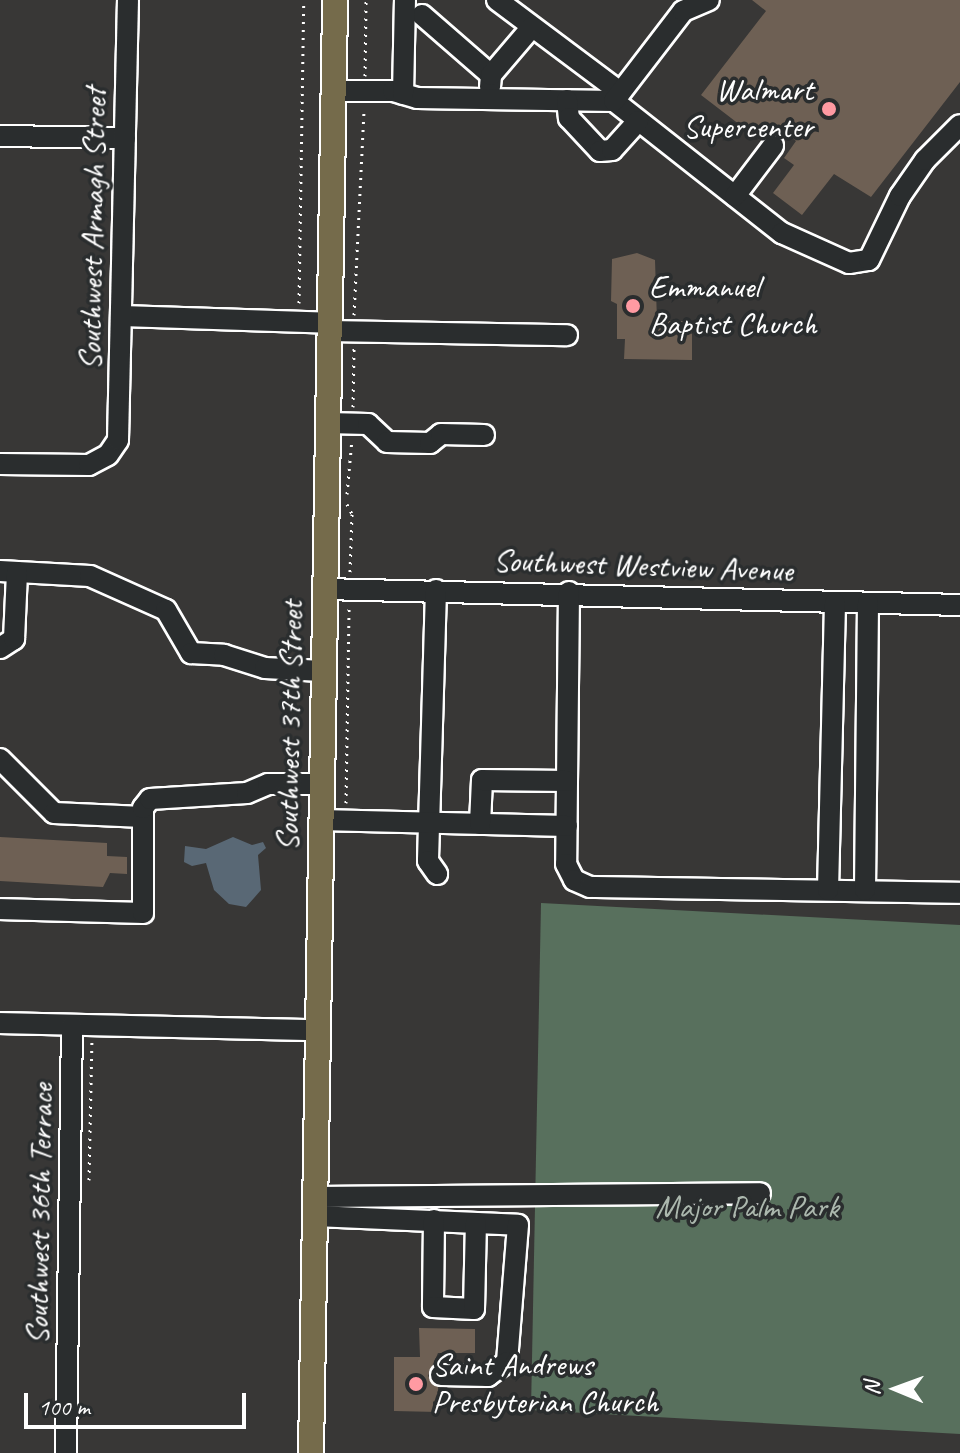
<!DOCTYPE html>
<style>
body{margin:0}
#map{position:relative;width:960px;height:1453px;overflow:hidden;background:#383736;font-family:Caveat,sans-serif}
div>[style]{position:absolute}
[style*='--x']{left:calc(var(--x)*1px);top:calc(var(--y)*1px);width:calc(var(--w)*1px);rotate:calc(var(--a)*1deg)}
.green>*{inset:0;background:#58705d}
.water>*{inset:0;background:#596875}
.building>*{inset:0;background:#6e6054}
.path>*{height:3px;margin-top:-1.5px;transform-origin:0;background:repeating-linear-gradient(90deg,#fff 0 2px,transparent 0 8px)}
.roads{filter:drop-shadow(2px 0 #fff) drop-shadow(-2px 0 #fff) drop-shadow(0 2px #fff) drop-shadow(0 -2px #fff)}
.minor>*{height:20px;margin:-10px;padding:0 10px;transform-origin:10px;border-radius:10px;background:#2a2d2e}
.major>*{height:24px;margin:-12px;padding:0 12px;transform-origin:12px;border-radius:12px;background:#756b4b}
.dots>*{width:22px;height:22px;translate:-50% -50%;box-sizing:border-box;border:4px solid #2a2d2e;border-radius:50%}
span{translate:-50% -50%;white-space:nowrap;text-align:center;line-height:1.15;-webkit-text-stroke:7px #2a2d2e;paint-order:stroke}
.poi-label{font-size:32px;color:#fff}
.right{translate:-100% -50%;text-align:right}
.left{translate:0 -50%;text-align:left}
.street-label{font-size:32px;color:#fff}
.park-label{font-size:32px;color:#acb8ae}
.north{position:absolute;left:856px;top:1349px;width:80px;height:80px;-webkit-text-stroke:6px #2a2d2e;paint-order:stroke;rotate:271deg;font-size:22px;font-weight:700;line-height:32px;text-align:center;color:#fff}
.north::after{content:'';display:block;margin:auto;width:28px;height:36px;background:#fff;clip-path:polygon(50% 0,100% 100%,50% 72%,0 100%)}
.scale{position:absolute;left:24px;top:1393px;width:222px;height:36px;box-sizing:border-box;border:4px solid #fff;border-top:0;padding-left:10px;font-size:24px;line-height:28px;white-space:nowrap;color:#fff;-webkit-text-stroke:6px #2a2d2e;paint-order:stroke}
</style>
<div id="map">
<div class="green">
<div style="clip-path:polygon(541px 903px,960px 925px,960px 1434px,531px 1410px)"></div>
</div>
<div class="water">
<div style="clip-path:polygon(233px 837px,252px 845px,263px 842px,266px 848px,258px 855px,261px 890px,246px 907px,229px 904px,214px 890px,206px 863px,192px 866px,184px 862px,185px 846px,206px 849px)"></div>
</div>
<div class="building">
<div style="clip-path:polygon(752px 0,960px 0,960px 82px,871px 197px,834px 174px,802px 215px,773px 193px,794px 165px,784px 158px,796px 141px,776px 124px,761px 141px,701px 95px,766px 11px)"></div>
<div style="clip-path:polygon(637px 253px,655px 260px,657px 321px,692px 321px,692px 360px,624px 359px,625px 339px,617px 339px,617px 304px,611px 301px,612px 259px)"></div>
<div style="clip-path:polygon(0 837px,107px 843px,107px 856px,127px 857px,127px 874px,110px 873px,103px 887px,0 881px)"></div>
<div style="clip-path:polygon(419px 1328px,475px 1329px,475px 1353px,438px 1353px,428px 1376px,438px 1387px,438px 1412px,394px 1411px,394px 1357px,420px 1357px)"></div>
</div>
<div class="path">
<div style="--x:365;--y:76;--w:76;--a:-89.2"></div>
<div style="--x:299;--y:303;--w:303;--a:-89.1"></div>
<div style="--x:354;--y:315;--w:207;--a:-87.2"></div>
<div style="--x:353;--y:407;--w:60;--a:-89"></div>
<div style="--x:347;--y:494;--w:55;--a:-84.8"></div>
<div style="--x:347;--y:504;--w:11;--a:63"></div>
<div style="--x:352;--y:514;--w:58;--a:92"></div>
<div style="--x:346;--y:803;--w:196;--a:-89.1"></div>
<div style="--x:89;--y:1180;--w:139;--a:-88.8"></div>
</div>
<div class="roads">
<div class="minor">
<div style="--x:497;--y:0;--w:154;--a:36.8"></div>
<div style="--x:422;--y:15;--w:91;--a:41"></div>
<div style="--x:490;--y:87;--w:12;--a:-85"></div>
<div style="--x:491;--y:75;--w:63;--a:-49.5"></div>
<div style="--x:332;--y:91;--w:61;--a:0"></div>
<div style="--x:393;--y:91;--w:25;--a:16"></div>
<div style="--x:417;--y:98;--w:197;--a:0.9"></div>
<div style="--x:614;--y:101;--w:214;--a:38.2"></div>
<div style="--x:782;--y:233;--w:73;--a:24.1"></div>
<div style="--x:849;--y:263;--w:20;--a:-9"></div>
<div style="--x:869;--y:260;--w:71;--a:-64.2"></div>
<div style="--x:900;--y:196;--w:44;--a:-55.2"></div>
<div style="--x:925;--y:160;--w:49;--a:-45"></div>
<div style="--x:403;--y:94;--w:94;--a:-88.8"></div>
<div style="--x:567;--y:100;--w:18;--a:84"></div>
<div style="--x:569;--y:118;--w:45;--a:46.8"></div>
<div style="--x:600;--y:151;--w:12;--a:-5"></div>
<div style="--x:612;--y:150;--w:39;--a:-48"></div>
<div style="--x:614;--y:101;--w:113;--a:-52.5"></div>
<div style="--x:683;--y:11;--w:28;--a:-23"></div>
<div style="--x:0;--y:136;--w:125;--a:0.9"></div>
<div style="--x:735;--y:196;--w:63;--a:-52.8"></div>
<div style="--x:122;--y:316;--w:207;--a:1.9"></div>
<div style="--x:329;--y:331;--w:238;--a:1"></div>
<div style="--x:327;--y:423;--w:41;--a:1.4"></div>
<div style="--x:368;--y:424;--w:26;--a:43"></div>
<div style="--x:387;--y:442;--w:43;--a:1.3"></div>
<div style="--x:430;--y:443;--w:14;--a:-39"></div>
<div style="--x:441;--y:434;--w:43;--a:1.3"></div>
<div style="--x:0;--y:464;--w:89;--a:0.6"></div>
<div style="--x:89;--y:465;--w:21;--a:-28"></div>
<div style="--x:108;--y:455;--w:18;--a:-56"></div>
<div style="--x:118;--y:440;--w:440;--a:-88.7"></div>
<div style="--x:0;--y:571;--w:90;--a:3.2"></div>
<div style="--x:90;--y:576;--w:83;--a:24.1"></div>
<div style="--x:166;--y:610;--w:50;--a:59.8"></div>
<div style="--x:191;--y:653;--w:33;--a:3"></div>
<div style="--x:224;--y:655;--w:43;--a:17.6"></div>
<div style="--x:265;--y:668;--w:57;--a:3"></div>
<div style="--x:324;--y:589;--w:636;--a:1.44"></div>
<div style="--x:436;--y:590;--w:271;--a:91.7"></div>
<div style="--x:428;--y:861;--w:16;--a:55"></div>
<div style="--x:569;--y:592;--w:272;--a:90.6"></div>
<div style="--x:566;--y:864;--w:18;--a:63"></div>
<div style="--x:574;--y:880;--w:17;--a:24"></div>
<div style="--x:590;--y:887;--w:370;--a:0.9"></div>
<div style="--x:0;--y:648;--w:17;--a:-33"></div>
<div style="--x:14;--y:639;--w:67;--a:-87.4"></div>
<div style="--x:0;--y:759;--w:76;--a:45"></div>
<div style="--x:54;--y:813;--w:89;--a:2.6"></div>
<div style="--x:320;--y:820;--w:247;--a:1.4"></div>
<div style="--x:480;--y:824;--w:44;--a:-87.4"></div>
<div style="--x:482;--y:780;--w:85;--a:0.7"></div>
<div style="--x:828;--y:890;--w:287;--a:-88.6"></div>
<div style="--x:865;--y:890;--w:287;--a:-89.4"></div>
<div style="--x:0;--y:909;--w:143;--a:1.6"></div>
<div style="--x:143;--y:913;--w:105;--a:-90"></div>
<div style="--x:143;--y:808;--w:11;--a:-52"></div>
<div style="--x:150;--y:799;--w:97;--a:-3.5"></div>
<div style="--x:247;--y:793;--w:23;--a:-23"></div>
<div style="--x:268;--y:784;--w:53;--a:0"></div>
<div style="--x:0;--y:1023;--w:318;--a:1.3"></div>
<div style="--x:316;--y:1197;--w:444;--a:-0.5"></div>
<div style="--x:315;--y:1216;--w:203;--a:2.5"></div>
<div style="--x:518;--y:1225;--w:137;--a:94.6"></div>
<div style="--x:507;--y:1362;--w:24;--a:144"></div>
<div style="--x:488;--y:1376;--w:47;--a:-178.8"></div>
<div style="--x:434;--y:1220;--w:87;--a:90.7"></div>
<div style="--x:433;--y:1307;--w:41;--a:2.8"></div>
<div style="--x:474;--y:1309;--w:86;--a:-88.7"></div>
<div style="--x:66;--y:1453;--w:428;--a:-89.2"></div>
</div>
<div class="major">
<div style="--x:311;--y:1453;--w:1453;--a:-89.05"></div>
</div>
</div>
<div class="dots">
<div style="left:829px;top:109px;background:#ff9aa2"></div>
<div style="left:633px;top:306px;background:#ff9aa2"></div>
<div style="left:416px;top:1384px;background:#ff9aa2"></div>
</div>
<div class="poi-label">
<span class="right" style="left:813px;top:109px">Walmart<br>Supercenter</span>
<span class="left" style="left:649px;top:306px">Emmanuel<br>Baptist Church</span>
<span class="left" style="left:432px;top:1384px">Saint Andrews<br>Presbyterian Church</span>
</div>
<div class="street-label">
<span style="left:93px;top:229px;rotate:-89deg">Southwest Armagh Street</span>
<span style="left:643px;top:566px;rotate:2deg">Southwest Westview Avenue</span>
<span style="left:290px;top:726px;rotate:-89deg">Southwest 37th Street</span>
<span style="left:40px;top:1214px;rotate:-89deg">Southwest 36th Terrace</span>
</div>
<div class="park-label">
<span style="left:747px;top:1207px">Major Palm Park</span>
</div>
<div class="north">N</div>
<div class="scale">100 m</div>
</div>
